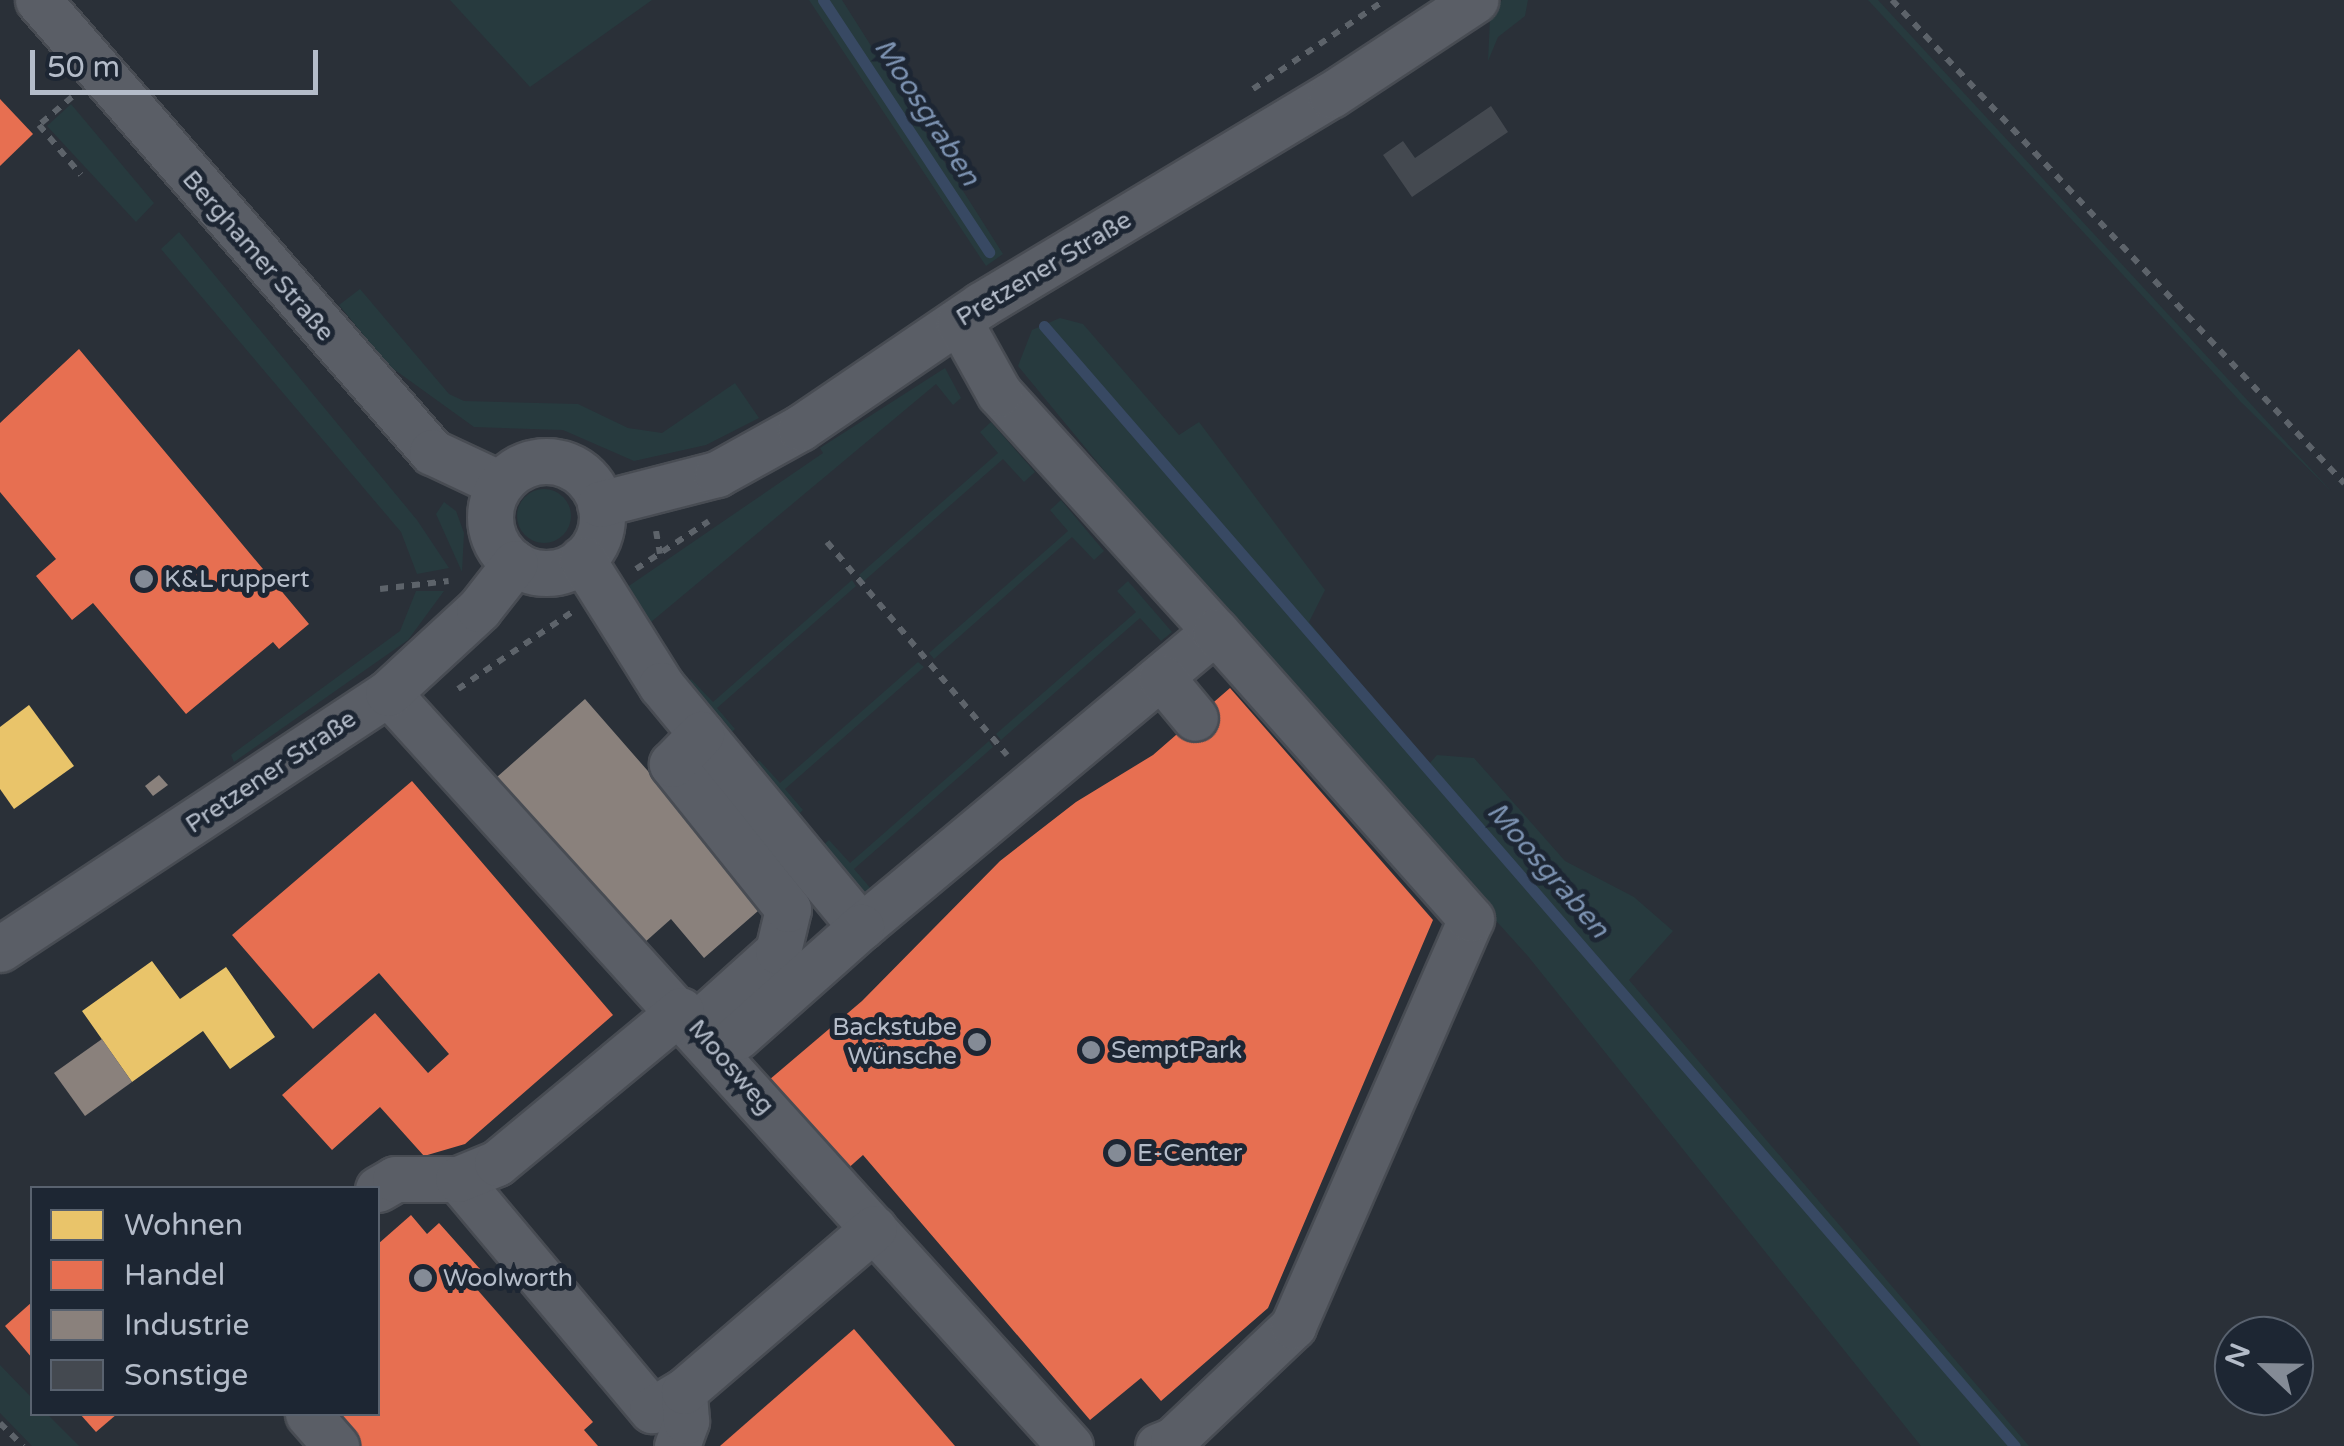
<!DOCTYPE html>
<meta charset="utf-8">
<style>
body{margin:0}
#map{position:relative;width:2344px;height:1446px;overflow:hidden;background:#2a3038;font-family:"Varela Round",sans-serif}
div>[style]{position:absolute}
[style*='--x']{left:calc(var(--x)*1px);top:calc(var(--y)*1px);width:calc(var(--w)*1px);rotate:calc(var(--a)*1deg)}
.green>*{inset:0;background:#273a3e}
.round{border-radius:50%}
.homes>*{inset:0;background:#e9c46a}
.shops>*{inset:0;background:#e76f51}
.industry>*{inset:0;background:#8a817c}
.stream>*{height:11px;margin:-5.5px;padding:0 5.5px;transform-origin:5.5px;border-radius:5.5px;background:#384963}
.building>*{inset:0;background:#444950}
.path>*{height:6px;margin-top:-3px;transform-origin:0;background:repeating-linear-gradient(90deg,#5d636a 0 8px,transparent 0 16px)}
.roads{filter:drop-shadow(2px 0 #484c53) drop-shadow(-2px 0 #484c53) drop-shadow(0 2px #484c53) drop-shadow(0 -2px #484c53)}
.minor>*{height:45px;margin:-22.5px;padding:0 22.5px;transform-origin:22.5px;border-radius:22.5px;background:#5a5e66}
.minor>.ring{margin:-22.5px;padding:0;box-sizing:content-box;background:none;border:45px solid #5a5e66;border-radius:50%}
.dots>*{width:28px;height:28px;translate:-50% -50%;box-sizing:border-box;border:5px solid #1d2633;border-radius:50%}
span{translate:-50% -50%;white-space:nowrap;text-align:center;line-height:1.15;-webkit-text-stroke:10px #1d2633;paint-order:stroke}
.street-label{font-size:25px;color:#b4bcc9}
.poi-label{font-size:25px;color:#b4bcc9}
.left{translate:0 -50%;text-align:left}
.right{translate:-100% -50%;text-align:right}
.water-label{font-size:28px;color:#7c92b1;font-style:italic}
.legend{position:absolute;left:30px;top:1186px;width:350px;height:230px;box-sizing:border-box;background:#1d2633;border:2px solid #59626f;margin:0;padding:12px 18px;list-style:none;font-size:30px;color:#b4bcc9}
.legend li{display:flex;align-items:center;gap:20px;height:50px}
.legend b{width:50px;border:2px solid #59626f}
.north{position:absolute;left:2214px;top:1316px;width:100px;height:100px;box-sizing:border-box;background:#1d2633;border:2px solid #59626f;border-radius:50%;rotate:292deg;font-size:28px;font-weight:700;line-height:40px;text-align:center;color:#b4bcc9}
.north::after{content:'';display:block;margin:auto;width:35px;height:45px;background:#848b96;clip-path:polygon(50% 0,100% 100%,50% 72%,0 100%)}
.scale{position:absolute;left:30px;top:50px;width:288px;height:45px;box-sizing:border-box;border:5px solid #b4bcc9;border-top:0;padding-left:12px;font-size:30px;line-height:35px;white-space:nowrap;color:#b4bcc9;-webkit-text-stroke:8px #1d2633;paint-order:stroke}
</style>
<div id="map">
<div class="green">
<div style="clip-path:polygon(450px 0,652px 0,530px 87px)"></div>
<div style="clip-path:polygon(809px 0,842px 0,1003px 254px,986px 266px)"></div>
<div style="clip-path:polygon(1502px 0,1528px 0,1525px 16px,1498px 37px,1488px 61px,1490px 18px)"></div>
<div style="clip-path:polygon(1868px 0,1878px 0,2332px 492px,2240px 401px)"></div>
<div style="clip-path:polygon(71px 104px,154px 203px,136px 222px,47px 126px)"></div>
<div style="clip-path:polygon(179px 232px,417px 520px,449px 568px,417px 574px,401px 532px,161px 249px)"></div>
<div style="clip-path:polygon(360px 289px,449px 394px,464px 401px,578px 404px,628px 428px,662px 433px,735px 383px,759px 418px,706px 445px,634px 461px,563px 430px,474px 427px,388px 365px,339px 305px)"></div>
<div style="clip-path:polygon(1060px 318px,1083px 324px,1179px 435px,1199px 422px,1325px 590px,1309px 622px,1428px 765px,1437px 755px,1474px 758px,1565px 861px,1634px 897px,1673px 931px,1629px 980px,2029px 1446px,1921px 1446px,1527px 955px,1253px 651px,1018px 366px,1032px 330px)"></div>
<div style="clip-path:polygon(945px 368px,961px 398px,953px 405px,936px 384px,651px 622px,663px 650px,623px 590px,823px 453px,820px 448px)"></div>
<div style="clip-path:polygon(991px 422px,1035px 472px,1024px 482px,1003px 459px,864px 581px,859px 575px,998px 453px,980px 432px)"></div>
<div class="round" style="left:517px;top:489px;width:54px;height:54px"></div>
<div style="clip-path:polygon(1061px 500px,1104px 551px,1094px 560px,1072px 537px,934px 659px,929px 653px,1068px 531px,1050px 510px)"></div>
<div style="clip-path:polygon(444px 502px,456px 511px,464px 533px,462px 572px,436px 514px)"></div>
<div style="clip-path:polygon(852px 580px,856px 586px,717px 708px,735px 729px,724px 739px,681px 688px,691px 679px,713px 702px)"></div>
<div style="clip-path:polygon(1128px 581px,1172px 632px,1161px 641px,1140px 618px,1001px 740px,996px 734px,1136px 612px,1117px 591px)"></div>
<div style="clip-path:polygon(416px 591px,444px 591px,408px 640px,234px 762px,231px 755px,400px 631px)"></div>
<div style="clip-path:polygon(918px 662px,924px 667px,785px 789px,803px 810px,792px 820px,748px 770px,759px 760px,780px 783px)"></div>
<div style="clip-path:polygon(989px 741px,993px 747px,854px 869px,872px 890px,862px 899px,818px 850px,829px 840px,850px 863px)"></div>
<div style="clip-path:polygon(0 1365px,32px 1398px,32px 1414px,47px 1414px,79px 1446px,32px 1446px,0 1413px)"></div>
</div>
<div class="homes">
<div style="clip-path:polygon(29px 705px,74px 766px,14px 809px,0 789px,0 727px)"></div>
<div style="clip-path:polygon(152px 961px,180px 999px,226px 967px,275px 1037px,230px 1069px,203px 1031px,132px 1082px,82px 1011px)"></div>
</div>
<div class="shops">
<div style="clip-path:polygon(0 99px,33px 134px,0 166px)"></div>
<div style="clip-path:polygon(79px 349px,309px 624px,279px 649px,273px 642px,186px 714px,93px 603px,72px 620px,36px 576px,56px 559px,0 492px,0 423px)"></div>
<div style="clip-path:polygon(1230px 688px,1433px 920px,1268px 1308px,1161px 1401px,1141px 1378px,1090px 1420px,863px 1155px,845px 1171px,769px 1080px,862px 1001px,1000px 861px,1076px 802px,1153px 755px)"></div>
<div style="clip-path:polygon(412px 781px,613px 1015px,465px 1144px,424px 1156px,380px 1107px,332px 1150px,282px 1095px,375px 1013px,428px 1073px,449px 1054px,379px 973px,313px 1029px,232px 935px)"></div>
<div style="clip-path:polygon(411px 1215px,427px 1234px,439px 1223px,480px 1269px,468px 1279px,593px 1422px,584px 1430px,598px 1446px,356px 1446px,328px 1414px,378px 1414px,378px 1244px)"></div>
<div style="clip-path:polygon(32px 1302px,32px 1358px,5px 1326px)"></div>
<div style="clip-path:polygon(854px 1329px,955px 1446px,720px 1446px)"></div>
<div style="clip-path:polygon(80px 1414px,117px 1414px,96px 1432px)"></div>
</div>
<div class="industry">
<div style="clip-path:polygon(585px 699px,765px 905px,704px 958px,671px 919px,644px 943px,497px 777px)"></div>
<div style="clip-path:polygon(159px 775px,168px 785px,153px 796px,145px 786px)"></div>
<div style="clip-path:polygon(102px 1039px,132px 1082px,85px 1116px,54px 1073px)"></div>
</div>
<div class="stream">
<div style="--x:823;--y:0;--w:302;--a:56.6"></div>
<div style="--x:1044;--y:326;--w:1482;--a:49.08"></div>
</div>
<div class="building">
<div style="clip-path:polygon(1491px 106px,1508px 132px,1412px 197px,1383px 155px,1403px 141px,1415px 158px)"></div>
</div>
<div class="path">
<div style="--x:1892;--y:0;--w:662;--a:46.9"></div>
<div style="--x:1253;--y:89;--w:159;--a:-34"></div>
<div style="--x:72;--y:97;--w:43;--a:139.7"></div>
<div style="--x:39;--y:125;--w:65;--a:50"></div>
<div style="--x:656;--y:531;--w:23;--a:80"></div>
<div style="--x:827;--y:542;--w:279;--a:49.8"></div>
<div style="--x:636;--y:569;--w:87;--a:-33.3"></div>
<div style="--x:380;--y:589;--w:69;--a:-6.6"></div>
<div style="--x:458;--y:689;--w:138;--a:-34"></div>
<div style="--x:0;--y:1423;--w:33;--a:45"></div>
</div>
<div class="roads">
<div class="minor">
<div style="--x:38;--y:0;--w:600;--a:48.92"></div>
<div style="--x:432;--y:452;--w:75;--a:25.2"></div>
<div class="ring" style="left:490px;top:461px;width:67px;height:67px"></div>
<div style="--x:600;--y:504;--w:121;--a:-14.4"></div>
<div style="--x:717;--y:474;--w:95;--a:-29"></div>
<div style="--x:800;--y:428;--w:219;--a:-34.2"></div>
<div style="--x:981;--y:305;--w:408;--a:-31"></div>
<div style="--x:1331;--y:95;--w:173;--a:-33.4"></div>
<div style="--x:582;--y:559;--w:149;--a:57.9"></div>
<div style="--x:661;--y:685;--w:314;--a:50.4"></div>
<div style="--x:861;--y:927;--w:461;--a:-39.9"></div>
<div style="--x:1215;--y:631;--w:321;--a:-132.2"></div>
<div style="--x:999;--y:393;--w:82;--a:-119.1"></div>
<div style="--x:1161;--y:677;--w:53;--a:50.3"></div>
<div style="--x:388;--y:693;--w:1016;--a:47.83"></div>
<div style="--x:0;--y:949;--w:465;--a:-33.4"></div>
<div style="--x:388;--y:693;--w:124;--a:-42.7"></div>
<div style="--x:479;--y:609;--w:58;--a:-52"></div>
<div style="--x:695;--y:1026;--w:112;--a:-42.1"></div>
<div style="--x:778;--y:951;--w:43;--a:-76.6"></div>
<div style="--x:788;--y:909;--w:186;--a:-128.7"></div>
<div style="--x:672;--y:764;--w:42;--a:-46"></div>
<div style="--x:737;--y:1037;--w:166;--a:-41.6"></div>
<div style="--x:458;--y:1179;--w:302;--a:50"></div>
<div style="--x:652;--y:1410;--w:37;--a:-31"></div>
<div style="--x:378;--y:1189;--w:20;--a:-30"></div>
<div style="--x:395;--y:1179;--w:63;--a:0"></div>
<div style="--x:458;--y:1179;--w:42;--a:-22.3"></div>
<div style="--x:497;--y:1163;--w:239;--a:-39.7"></div>
<div style="--x:308;--y:1414;--w:43;--a:48.8"></div>
<div style="--x:677;--y:1446;--w:27;--a:-70"></div>
<div style="--x:686;--y:1421;--w:30;--a:-94"></div>
<div style="--x:684;--y:1391;--w:250;--a:-40.6"></div>
<div style="--x:1158;--y:1446;--w:16;--a:-22"></div>
<div style="--x:1173;--y:1440;--w:166;--a:-43.5"></div>
<div style="--x:1293;--y:1326;--w:444;--a:-66.4"></div>
<div style="--x:1471;--y:919;--w:385;--a:-131.6"></div>
</div>
</div>
<div class="dots">
<div style="left:144px;top:579px;background:#848b96"></div>
<div style="left:977px;top:1042px;background:#848b96"></div>
<div style="left:1091px;top:1050px;background:#848b96"></div>
<div style="left:1117px;top:1153px;background:#848b96"></div>
<div style="left:423px;top:1278px;background:#848b96"></div>
</div>
<div class="street-label">
<span style="left:258px;top:256px;rotate:49deg">Berghamer Straße</span>
<span style="left:1044px;top:269px;rotate:-31deg">Pretzener Straße</span>
<span style="left:271px;top:772px;rotate:-34deg">Pretzener Straße</span>
<span style="left:731px;top:1067px;rotate:49deg">Moosweg</span>
</div>
<div class="poi-label">
<span class="left" style="left:164px;top:579px">K&amp;L ruppert</span>
<span class="right" style="left:957px;top:1042px">Backstube<br>Wünsche</span>
<span class="left" style="left:1111px;top:1050px">SemptPark</span>
<span class="left" style="left:1137px;top:1153px">E-Center</span>
<span class="left" style="left:443px;top:1278px">Woolworth</span>
</div>
<div class="water-label">
<span style="left:927px;top:112px;rotate:57deg">Moosgraben</span>
<span style="left:1548px;top:870px;rotate:49deg">Moosgraben</span>
</div>
<ul class="legend">
<li><b style="height:28px;background:#e9c46a"></b>Wohnen</li>
<li><b style="height:28px;background:#e76f51"></b>Handel</li>
<li><b style="height:28px;background:#8a817c"></b>Industrie</li>
<li><b style="height:28px;background:#444950"></b>Sonstige</li>
</ul>
<div class="north">N</div>
<div class="scale">50 m</div>
</div>
